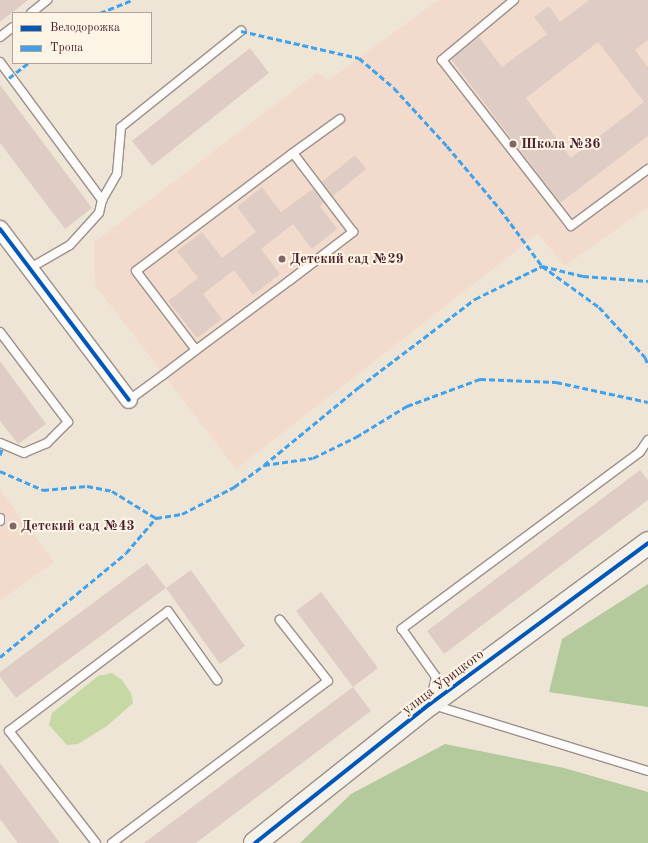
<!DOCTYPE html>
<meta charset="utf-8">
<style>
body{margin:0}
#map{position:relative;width:648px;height:843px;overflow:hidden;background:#eee5d7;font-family:"Old Standard TT",serif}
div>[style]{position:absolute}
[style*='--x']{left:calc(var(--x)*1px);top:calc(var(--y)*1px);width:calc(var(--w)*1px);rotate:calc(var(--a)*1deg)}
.built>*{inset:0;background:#f2dbcc}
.green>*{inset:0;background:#c6d9a5}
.forest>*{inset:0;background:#b4c99c}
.building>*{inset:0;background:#dfcdc5}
.roads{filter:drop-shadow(1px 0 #9b908b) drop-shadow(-1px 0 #9b908b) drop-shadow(0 1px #9b908b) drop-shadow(0 -1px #9b908b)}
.lane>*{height:8px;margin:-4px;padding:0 4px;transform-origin:4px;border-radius:4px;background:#fcfbf9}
.street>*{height:16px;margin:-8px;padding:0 8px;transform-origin:8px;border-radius:8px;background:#fcfbf9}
.secondary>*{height:22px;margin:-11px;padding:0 11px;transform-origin:11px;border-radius:11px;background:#f5f1eb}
.quiet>*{height:3px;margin-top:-1.5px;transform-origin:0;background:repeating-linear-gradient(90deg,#40a2eb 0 6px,transparent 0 9px)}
.cycleway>*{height:4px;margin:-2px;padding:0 2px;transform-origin:2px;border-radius:2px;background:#0057b8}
.dots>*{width:11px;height:11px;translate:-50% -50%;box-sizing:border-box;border:2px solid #fcf5e5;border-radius:50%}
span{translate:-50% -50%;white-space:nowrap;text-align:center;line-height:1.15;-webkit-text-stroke:4px #fcf5e5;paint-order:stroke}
.poi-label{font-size:14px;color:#4a1f2b;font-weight:700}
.left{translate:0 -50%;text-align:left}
.street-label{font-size:14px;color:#4a1f2b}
.legend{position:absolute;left:12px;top:12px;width:140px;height:52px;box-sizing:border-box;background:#fcf5e5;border:1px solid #b59f9b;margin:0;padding:5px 7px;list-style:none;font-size:12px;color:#4a1f2b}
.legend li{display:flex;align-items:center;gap:8px;height:20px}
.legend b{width:20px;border:1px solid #b59f9b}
</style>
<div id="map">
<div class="built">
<div style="clip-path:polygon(438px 0,648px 0,648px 207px,565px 266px,538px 234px,236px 469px,95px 285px,94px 242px,317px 73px,329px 80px)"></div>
<div style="clip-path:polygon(0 490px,54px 562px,0 601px)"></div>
</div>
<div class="green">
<div style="clip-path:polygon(112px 673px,122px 680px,131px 693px,133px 703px,107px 726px,78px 744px,67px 745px,49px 725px,52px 713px,98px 676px)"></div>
</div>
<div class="forest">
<div style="clip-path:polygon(648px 584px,648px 707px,549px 692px,562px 639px)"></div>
<div style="clip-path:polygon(445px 744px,564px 768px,648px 792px,648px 843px,300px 843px,351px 794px)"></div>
</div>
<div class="building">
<div style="clip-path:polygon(0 0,28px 0,0 22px)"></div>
<div style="clip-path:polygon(evenodd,589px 0,648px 0,648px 40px,635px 50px,648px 67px,648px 136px,560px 203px,451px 59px,479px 37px,502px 67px,547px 34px,534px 17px,549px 6px,560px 22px,589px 0,598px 42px,644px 102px,571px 158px,526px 98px,598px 42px)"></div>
<div style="clip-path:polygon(250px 48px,269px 73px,152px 166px,132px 141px)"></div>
<div style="clip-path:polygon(0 85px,92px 208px,65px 229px,0 143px)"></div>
<div style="clip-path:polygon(355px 155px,366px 169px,333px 196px,322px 182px)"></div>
<div style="clip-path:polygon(262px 187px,281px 212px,313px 189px,324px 203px,320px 206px,337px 229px,312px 249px,293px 224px,261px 249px,280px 274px,253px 295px,234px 270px,203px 294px,222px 319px,197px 338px,168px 301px,198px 278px,177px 251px,202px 232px,222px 258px,256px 232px,237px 207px)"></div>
<div style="clip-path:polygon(0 361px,46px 424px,18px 444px,0 421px)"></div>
<div style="clip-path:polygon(640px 470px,648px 480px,648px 500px,444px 654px,427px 631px)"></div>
<div style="clip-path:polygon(147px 563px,166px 588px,16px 698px,0 677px,0 672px)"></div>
<div style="clip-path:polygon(191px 570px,245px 646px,220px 664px,166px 588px)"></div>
<div style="clip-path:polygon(321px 592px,378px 668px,353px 687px,296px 611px)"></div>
<div style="clip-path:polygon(353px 687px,371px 711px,196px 843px,144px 843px)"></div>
<div style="clip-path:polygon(0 763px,60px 843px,18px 843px,0 819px)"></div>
</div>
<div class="roads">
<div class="lane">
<div style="--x:514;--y:0;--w:94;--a:140.2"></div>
<div style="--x:442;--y:60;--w:210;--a:52.1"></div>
<div style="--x:571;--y:226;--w:96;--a:-36.5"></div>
<div style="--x:31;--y:13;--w:21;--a:-39"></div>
<div style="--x:0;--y:37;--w:16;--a:-38"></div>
<div style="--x:0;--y:62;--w:172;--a:53.5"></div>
<div style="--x:102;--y:200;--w:13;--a:103"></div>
<div style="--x:99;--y:213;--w:43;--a:132.2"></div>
<div style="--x:70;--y:245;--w:46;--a:150.1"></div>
<div style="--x:293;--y:153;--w:58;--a:-35.9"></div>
<div style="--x:102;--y:200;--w:30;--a:-60"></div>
<div style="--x:117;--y:174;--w:47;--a:-85.1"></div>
<div style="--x:121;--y:127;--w:154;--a:-38.7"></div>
<div style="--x:0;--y:332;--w:113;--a:52.9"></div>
<div style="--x:68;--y:422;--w:30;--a:135"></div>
<div style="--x:47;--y:443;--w:25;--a:157"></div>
<div style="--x:24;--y:453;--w:26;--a:-157"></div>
<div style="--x:129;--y:400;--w:42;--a:-36.3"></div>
<div style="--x:163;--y:375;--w:41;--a:-37.1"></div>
<div style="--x:196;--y:350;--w:116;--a:-36.6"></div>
<div style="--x:289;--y:281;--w:81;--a:-37.4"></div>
<div style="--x:353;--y:232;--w:99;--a:-127.2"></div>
<div style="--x:293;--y:153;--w:196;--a:143.1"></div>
<div style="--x:136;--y:271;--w:99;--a:52.8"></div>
<div style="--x:648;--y:440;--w:14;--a:124"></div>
<div style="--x:640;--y:452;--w:297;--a:143.4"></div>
<div style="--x:402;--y:629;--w:59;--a:54.7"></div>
<div style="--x:436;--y:677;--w:28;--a:103"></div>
<div style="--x:430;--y:704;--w:228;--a:17.1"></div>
<div style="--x:0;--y:518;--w:3;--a:90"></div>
<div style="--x:96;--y:843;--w:142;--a:-127.8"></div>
<div style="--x:9;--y:731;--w:199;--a:-37"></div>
<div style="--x:168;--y:611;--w:85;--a:54.6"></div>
<div style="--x:112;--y:843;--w:270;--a:-36.9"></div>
<div style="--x:328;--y:681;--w:78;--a:-128.2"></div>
</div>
<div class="street">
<div style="--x:0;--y:229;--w:214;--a:53"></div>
</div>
<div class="secondary">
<div style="--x:255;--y:843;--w:223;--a:-38.5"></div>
<div style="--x:430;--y:704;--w:271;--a:-36.4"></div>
</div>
</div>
<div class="quiet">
<div style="--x:100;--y:13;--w:35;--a:-22"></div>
<div style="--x:241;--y:31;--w:121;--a:12.9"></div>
<div style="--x:359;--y:58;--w:46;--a:40.6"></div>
<div style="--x:394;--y:88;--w:79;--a:47.6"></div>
<div style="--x:447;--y:146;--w:82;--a:49.9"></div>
<div style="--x:500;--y:209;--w:71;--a:53.6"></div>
<div style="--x:542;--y:266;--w:70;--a:35.7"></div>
<div style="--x:599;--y:307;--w:68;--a:47.4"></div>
<div style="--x:645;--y:357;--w:9;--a:69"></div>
<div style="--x:9;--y:78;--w:24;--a:-38"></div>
<div style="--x:0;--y:455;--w:9;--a:-72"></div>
<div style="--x:264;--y:465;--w:123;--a:-39.4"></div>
<div style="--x:359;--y:387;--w:146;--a:-37.2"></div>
<div style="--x:475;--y:299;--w:75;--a:-26.2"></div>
<div style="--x:542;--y:266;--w:42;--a:13.7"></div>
<div style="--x:583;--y:276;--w:65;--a:4.4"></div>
<div style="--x:0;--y:471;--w:47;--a:23.8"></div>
<div style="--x:43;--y:490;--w:44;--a:-5.2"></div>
<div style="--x:87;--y:486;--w:25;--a:11"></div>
<div style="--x:112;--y:491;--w:52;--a:31.5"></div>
<div style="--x:0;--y:657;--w:163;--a:-39.5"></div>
<div style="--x:126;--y:553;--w:46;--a:-49.4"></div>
<div style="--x:156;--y:518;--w:26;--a:-9"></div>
<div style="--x:182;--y:514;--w:59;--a:-27.4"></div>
<div style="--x:234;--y:487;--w:37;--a:-36"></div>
<div style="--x:264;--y:465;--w:49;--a:-8.1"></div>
<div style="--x:313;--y:458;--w:48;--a:-26"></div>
<div style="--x:356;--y:437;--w:60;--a:-31.3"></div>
<div style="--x:407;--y:406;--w:78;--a:-20.3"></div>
<div style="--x:480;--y:379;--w:76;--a:2.3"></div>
<div style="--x:556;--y:382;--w:94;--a:12.3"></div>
</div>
<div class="cycleway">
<div style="--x:0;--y:229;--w:214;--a:53"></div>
<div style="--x:255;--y:843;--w:223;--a:-38.5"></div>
<div style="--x:430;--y:704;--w:271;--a:-36.4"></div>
</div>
<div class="dots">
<div style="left:513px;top:144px;background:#836467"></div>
<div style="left:282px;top:259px;background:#836467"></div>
<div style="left:13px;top:526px;background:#836467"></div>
</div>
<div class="poi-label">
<span class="left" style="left:521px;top:144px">Школа №36</span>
<span class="left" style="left:290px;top:259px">Детский сад №29</span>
<span class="left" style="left:21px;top:526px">Детский сад №43</span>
</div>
<div class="street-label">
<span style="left:443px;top:682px;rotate:-37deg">улица Урицкого</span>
</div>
<ul class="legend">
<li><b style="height:5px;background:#0057b8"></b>Велодорожка</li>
<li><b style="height:5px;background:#40a2eb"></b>Тропа</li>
</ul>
</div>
